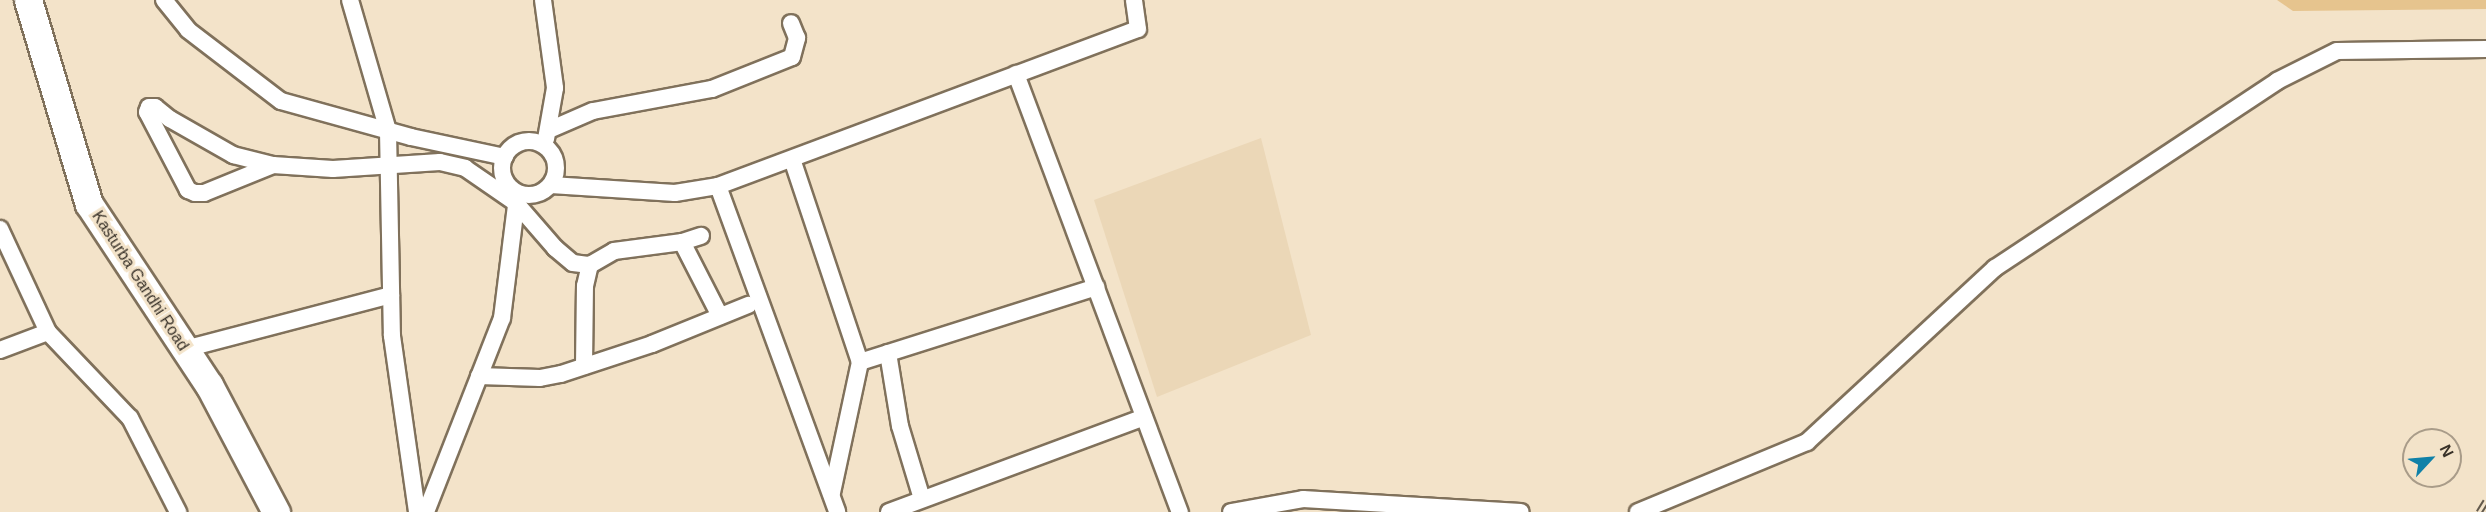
<!DOCTYPE html>
<style>
body{margin:0}
#map{position:relative;width:2486px;height:512px;overflow:hidden;background:#f3e3c9;font-family:Arial,sans-serif}
div>[style]{position:absolute}
[style*='--x']{left:calc(var(--x)*1px);top:calc(var(--y)*1px);width:calc(var(--w)*1px);rotate:calc(var(--a)*1deg)}
.built>*{inset:0;background:#ebd7b7}
.green>*{inset:0;background:#e6c48e}
.roads{filter:drop-shadow(2px 0 #80715b) drop-shadow(-2px 0 #80715b) drop-shadow(0 2px #80715b) drop-shadow(0 -2px #80715b)}
.minor>*{height:16px;margin:-8px;padding:0 8px;transform-origin:8px;border-radius:8px;background:#fff}
.minor>.ring{margin:-8px;padding:0;box-sizing:content-box;background:none;border:16px solid #fff;border-radius:50%}
.primary>*{height:27px;margin:-13.5px;padding:0 13.5px;transform-origin:13.5px;border-radius:13.5px;background:#fff}
.rail>*{height:7px;margin-top:-3.5px;transform-origin:0;background:repeating-linear-gradient(90deg,#f3e3c9 0 14px,#635a4d 0 28px);box-sizing:border-box;border-block:2px solid #635a4d}
span{translate:-50% -50%;white-space:nowrap;text-align:center;line-height:1.15;-webkit-text-stroke:6px #f3e3c9;paint-order:stroke}
.street-label{font-size:16px;color:#393229}
.north{position:absolute;left:2402px;top:428px;width:60px;height:60px;box-sizing:border-box;background:#f3e3c9;border:2px solid #a99c89;border-radius:50%;rotate:64deg;font-size:16px;font-weight:700;line-height:24px;text-align:center;color:#393229}
.north::after{content:'';display:block;margin:auto;width:21px;height:27px;background:#1081a8;clip-path:polygon(50% 0,100% 100%,50% 72%,0 100%)}
</style>
<div id="map">
<div class="built">
<div style="clip-path:polygon(1261px 138px,1311px 335px,1157px 397px,1094px 200px)"></div>
</div>
<div class="green">
<div style="clip-path:polygon(2277px 0,2486px 0,2486px 9px,2293px 11px)"></div>
</div>
<div class="roads">
<div class="minor">
<div style="--x:164;--y:0;--w:38;--a:51"></div>
<div style="--x:188;--y:30;--w:117;--a:37.4"></div>
<div style="--x:281;--y:101;--w:135;--a:15.5"></div>
<div style="--x:411;--y:137;--w:96;--a:12"></div>
<div style="--x:350;--y:0;--w:136;--a:73.8"></div>
<div style="--x:388;--y:131;--w:205;--a:88.9"></div>
<div style="--x:392;--y:336;--w:178;--a:81.9"></div>
<div style="--x:543;--y:0;--w:89;--a:82.2"></div>
<div style="--x:555;--y:88;--w:52;--a:100"></div>
<div style="--x:1016;--y:74;--w:468;--a:69.5"></div>
<div style="--x:549;--y:130;--w:48;--a:-23.4"></div>
<div style="--x:593;--y:111;--w:121;--a:-10.5"></div>
<div style="--x:712;--y:89;--w:86;--a:-21.8"></div>
<div style="--x:792;--y:57;--w:20;--a:-75"></div>
<div style="--x:797;--y:38;--w:16;--a:-112"></div>
<div class="ring" style="left:502px;top:141px;width:38px;height:38px"></div>
<div style="--x:792;--y:159;--w:214;--a:71.5"></div>
<div style="--x:860;--y:362;--w:134;--a:102.1"></div>
<div style="--x:273;--y:165;--w:74;--a:157.9"></div>
<div style="--x:204;--y:193;--w:9;--a:180"></div>
<div style="--x:195;--y:193;--w:8;--a:-157"></div>
<div style="--x:188;--y:190;--w:88;--a:-117.7"></div>
<div style="--x:147;--y:112;--w:5;--a:-68"></div>
<div style="--x:149;--y:107;--w:6;--a:0"></div>
<div style="--x:155;--y:107;--w:19;--a:39"></div>
<div style="--x:170;--y:119;--w:73;--a:29.7"></div>
<div style="--x:233;--y:155;--w:41;--a:14"></div>
<div style="--x:273;--y:165;--w:60;--a:3.8"></div>
<div style="--x:333;--y:169;--w:107;--a:-3.7"></div>
<div style="--x:440;--y:162;--w:26;--a:13"></div>
<div style="--x:465;--y:168;--w:62;--a:34.5"></div>
<div style="--x:516;--y:203;--w:60;--a:49.1"></div>
<div style="--x:555;--y:248;--w:23;--a:40"></div>
<div style="--x:573;--y:263;--w:17;--a:7"></div>
<div style="--x:551;--y:185;--w:124;--a:3.7"></div>
<div style="--x:675;--y:193;--w:44;--a:-9.2"></div>
<div style="--x:718;--y:186;--w:448;--a:-20.5"></div>
<div style="--x:1138;--y:29;--w:29;--a:-98"></div>
<div style="--x:718;--y:186;--w:347;--a:69.9"></div>
<div style="--x:0;--y:229;--w:114;--a:65"></div>
<div style="--x:48;--y:332;--w:119;--a:46.4"></div>
<div style="--x:130;--y:418;--w:106;--a:62.9"></div>
<div style="--x:682;--y:242;--w:83;--a:62.8"></div>
<div style="--x:185;--y:349;--w:213;--a:-14.7"></div>
<div style="--x:0;--y:350;--w:51;--a:-20.6"></div>
<div style="--x:888;--y:353;--w:74;--a:80.7"></div>
<div style="--x:900;--y:426;--w:76;--a:73.2"></div>
<div style="--x:860;--y:362;--w:248;--a:-17.6"></div>
<div style="--x:584;--y:366;--w:80;--a:-89.3"></div>
<div style="--x:585;--y:286;--w:22;--a:-77"></div>
<div style="--x:590;--y:265;--w:28;--a:-30"></div>
<div style="--x:614;--y:251;--w:69;--a:-7.5"></div>
<div style="--x:682;--y:242;--w:20;--a:-18"></div>
<div style="--x:479;--y:376;--w:61;--a:1.9"></div>
<div style="--x:540;--y:378;--w:21;--a:-11"></div>
<div style="--x:561;--y:374;--w:96;--a:-18.2"></div>
<div style="--x:652;--y:344;--w:104;--a:-22.1"></div>
<div style="--x:426;--y:512;--w:208;--a:-68.6"></div>
<div style="--x:502;--y:318;--w:122;--a:-82.9"></div>
<div style="--x:889;--y:512;--w:272;--a:-20.4"></div>
<div style="--x:1231;--y:512;--w:73;--a:-10.2"></div>
<div style="--x:1303;--y:499;--w:218;--a:3.4"></div>
<div style="--x:1638;--y:512;--w:183;--a:-22.5"></div>
<div style="--x:1807;--y:442;--w:256;--a:-42.8"></div>
<div style="--x:1995;--y:268;--w:338;--a:-33.5"></div>
<div style="--x:2277;--y:81;--w:67;--a:-26.6"></div>
<div style="--x:2337;--y:51;--w:149;--a:-0.8"></div>
</div>
<div class="primary">
<div style="--x:28;--y:0;--w:213;--a:73.4"></div>
<div style="--x:89;--y:204;--w:217;--a:56.5"></div>
<div style="--x:209;--y:385;--w:144;--a:62.2"></div>
</div>
</div>
<div class="rail">
<div style="--x:2479;--y:512;--w:13;--a:-58"></div>
</div>
<div class="street-label">
<span style="left:140px;top:281px;rotate:57deg">Kasturba Gandhi Road</span>
</div>
<div class="north">N</div>
</div>
